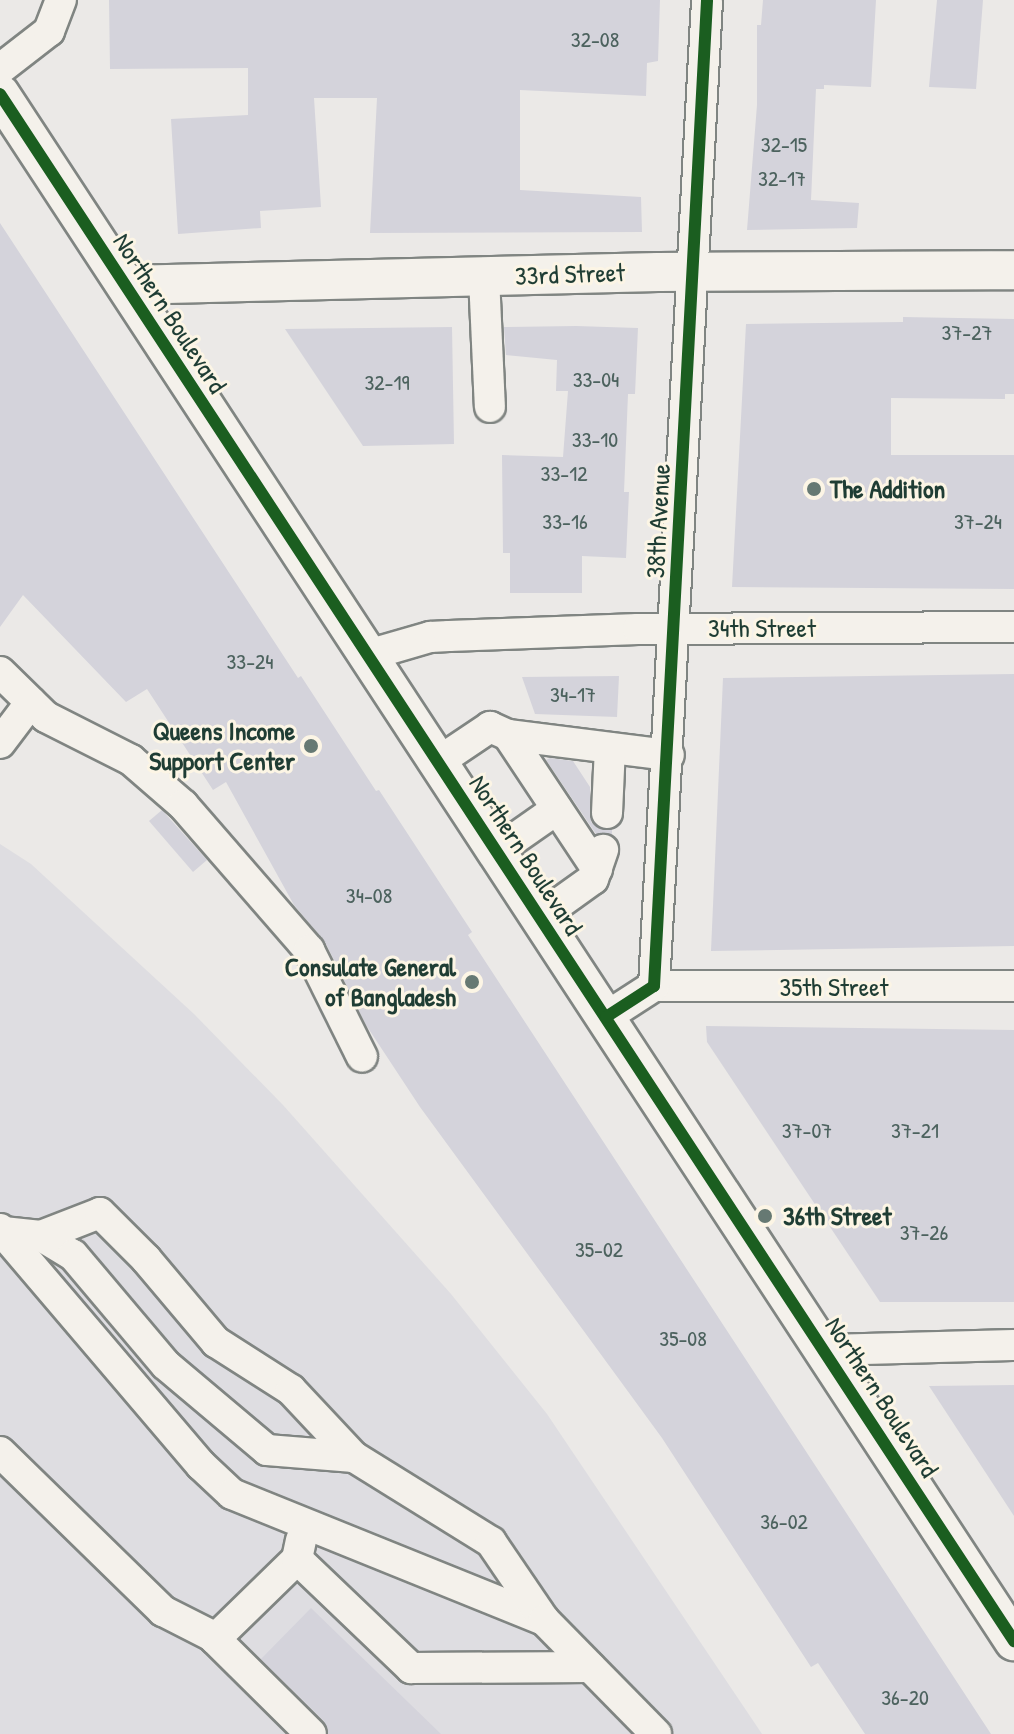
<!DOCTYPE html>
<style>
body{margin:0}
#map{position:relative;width:1014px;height:1734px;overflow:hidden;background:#ebe9e7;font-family:"Patrick Hand",sans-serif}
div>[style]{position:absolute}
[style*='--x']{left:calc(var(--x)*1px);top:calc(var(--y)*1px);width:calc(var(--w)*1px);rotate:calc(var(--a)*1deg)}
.built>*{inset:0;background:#dedde1}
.building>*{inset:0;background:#d4d3db}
.roads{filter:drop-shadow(2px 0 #808582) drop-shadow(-2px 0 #808582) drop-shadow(0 2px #808582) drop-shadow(0 -2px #808582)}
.minor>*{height:30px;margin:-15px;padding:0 15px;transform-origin:15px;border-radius:15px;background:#f4f1eb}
.major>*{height:38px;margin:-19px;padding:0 19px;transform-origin:19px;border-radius:19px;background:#f4f1eb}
.cycleway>*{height:12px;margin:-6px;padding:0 6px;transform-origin:6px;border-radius:6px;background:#1b5e20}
.dots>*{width:22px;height:22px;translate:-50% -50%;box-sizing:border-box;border:4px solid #fcf5e5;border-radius:50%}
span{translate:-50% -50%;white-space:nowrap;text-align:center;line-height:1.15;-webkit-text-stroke:6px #fcf5e5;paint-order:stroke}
.number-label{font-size:22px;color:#4c625e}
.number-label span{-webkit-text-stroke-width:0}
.street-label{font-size:26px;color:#1f3d34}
.poi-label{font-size:26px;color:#1f3d34;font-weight:700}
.left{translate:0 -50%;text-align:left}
.right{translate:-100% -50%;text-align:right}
</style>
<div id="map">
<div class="built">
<div style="clip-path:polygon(0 844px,31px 864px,194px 1014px,283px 1105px,451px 1294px,547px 1414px,762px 1734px,0 1734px)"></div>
</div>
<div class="building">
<div style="clip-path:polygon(109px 0,660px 0,658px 61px,647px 63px,646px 96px,520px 90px,520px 190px,641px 197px,642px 232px,370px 233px,377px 98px,314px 98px,321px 207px,260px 211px,261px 228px,178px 234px,171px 119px,248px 115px,248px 68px,110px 69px)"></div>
<div style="clip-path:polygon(763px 0,876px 0,871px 87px,824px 85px,824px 89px,816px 89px,811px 200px,859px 203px,857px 228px,747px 230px,757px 105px,757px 25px,761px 25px)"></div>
<div style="clip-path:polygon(937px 0,983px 0,976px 89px,929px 87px)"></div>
<div style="clip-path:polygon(0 223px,298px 678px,301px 676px,376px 791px,379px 790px,472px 932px,468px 935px,991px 1734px,865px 1734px,818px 1663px,811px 1667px,662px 1438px,420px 1107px,366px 1025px,325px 942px,294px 905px,226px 782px,213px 790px,147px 689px,126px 702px,23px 595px,0 627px)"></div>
<div style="clip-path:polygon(903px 317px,1014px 319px,1014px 394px,1005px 394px,1005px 399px,891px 398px,891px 455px,1014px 455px,1014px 589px,732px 587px,746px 324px,903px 322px)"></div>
<div style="clip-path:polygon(576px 326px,638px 328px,635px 394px,628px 394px,624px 492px,629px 492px,626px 558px,582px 556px,582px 593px,510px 593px,510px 553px,503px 553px,502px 455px,563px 457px,568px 391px,556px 391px,557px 360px,506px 355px,504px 327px)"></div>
<div style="clip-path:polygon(452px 327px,454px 444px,363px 446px,285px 329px)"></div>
<div style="clip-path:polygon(1014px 674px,1014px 946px,711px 951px,723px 678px)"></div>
<div style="clip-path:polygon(619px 676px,617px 717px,535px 714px,522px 677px)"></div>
<div style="clip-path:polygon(550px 758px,573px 761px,590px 787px,591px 822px,598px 828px,612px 830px,612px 835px,596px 834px,546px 760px)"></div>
<div style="clip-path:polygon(162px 810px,207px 860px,193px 872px,149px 821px)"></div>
<div style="clip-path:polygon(706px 1026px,1014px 1030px,1014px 1302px,880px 1302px,707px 1042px)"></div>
<div style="clip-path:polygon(1014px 1385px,1014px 1516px,929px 1386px)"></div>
<div style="clip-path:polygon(311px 1608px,441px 1734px,328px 1734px,324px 1721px,261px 1659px)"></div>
</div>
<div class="roads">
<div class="minor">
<div style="--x:0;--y:69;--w:62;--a:-37.8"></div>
<div style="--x:49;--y:31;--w:33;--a:-69"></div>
<div style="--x:484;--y:277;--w:130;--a:87.4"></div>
<div style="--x:368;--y:655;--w:65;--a:-16.2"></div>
<div style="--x:430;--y:637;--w:19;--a:-3"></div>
<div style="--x:449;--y:636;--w:189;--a:-2.1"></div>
<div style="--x:638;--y:629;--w:376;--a:-0.3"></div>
<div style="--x:0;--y:672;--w:64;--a:44.4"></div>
<div style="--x:46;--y:717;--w:95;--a:26.8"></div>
<div style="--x:131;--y:760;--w:69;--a:40.9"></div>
<div style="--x:183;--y:805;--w:192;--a:49"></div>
<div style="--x:309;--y:950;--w:119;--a:63.6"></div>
<div style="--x:508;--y:735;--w:161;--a:56.4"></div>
<div style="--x:0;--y:743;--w:51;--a:-52.9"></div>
<div style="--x:438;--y:762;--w:63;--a:-33.9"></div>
<div style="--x:490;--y:727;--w:20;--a:24"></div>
<div style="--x:508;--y:735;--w:162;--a:7.1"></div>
<div style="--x:607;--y:813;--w:65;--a:-87.4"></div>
<div style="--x:497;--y:851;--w:73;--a:-35"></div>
<div style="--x:540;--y:917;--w:65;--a:-35.6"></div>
<div style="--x:593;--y:879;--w:31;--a:-71"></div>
<div style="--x:654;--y:986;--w:360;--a:0"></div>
<div style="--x:606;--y:1017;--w:57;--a:-32.9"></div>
<div style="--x:654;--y:986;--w:987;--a:-86.92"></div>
<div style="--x:0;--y:1229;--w:310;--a:49.6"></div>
<div style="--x:201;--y:1465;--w:42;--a:43.1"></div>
<div style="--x:232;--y:1494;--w:336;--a:22"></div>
<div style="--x:3;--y:1232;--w:38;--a:6"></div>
<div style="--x:41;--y:1236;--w:63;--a:-21.3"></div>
<div style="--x:100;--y:1213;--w:65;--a:45"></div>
<div style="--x:146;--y:1259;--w:109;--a:49.9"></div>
<div style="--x:216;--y:1342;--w:89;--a:32.6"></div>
<div style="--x:291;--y:1390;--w:92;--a:46.8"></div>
<div style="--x:354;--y:1457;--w:161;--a:31.8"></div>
<div style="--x:491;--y:1542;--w:94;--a:55.8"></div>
<div style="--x:544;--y:1620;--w:160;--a:45.5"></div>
<div style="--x:41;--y:1236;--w:37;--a:31"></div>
<div style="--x:73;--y:1255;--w:144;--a:49.8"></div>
<div style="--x:166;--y:1365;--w:132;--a:40.1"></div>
<div style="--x:267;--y:1450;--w:87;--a:4.6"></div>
<div style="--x:824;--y:1350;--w:190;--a:-1.5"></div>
<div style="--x:0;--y:1452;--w:228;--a:44.3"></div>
<div style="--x:163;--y:1611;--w:55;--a:27"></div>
<div style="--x:212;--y:1636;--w:139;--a:44.7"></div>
<div style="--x:297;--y:1559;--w:158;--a:43.7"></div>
<div style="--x:411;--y:1668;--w:179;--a:-0.3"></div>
<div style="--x:215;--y:1639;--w:115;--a:-44.3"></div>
<div style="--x:297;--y:1559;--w:19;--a:-78"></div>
</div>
<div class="major">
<div style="--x:0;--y:94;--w:1850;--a:56.76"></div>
<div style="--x:126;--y:285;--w:532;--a:-1.4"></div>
<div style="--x:658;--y:272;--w:356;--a:-0.3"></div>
</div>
</div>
<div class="cycleway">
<div style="--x:0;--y:94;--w:1850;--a:56.76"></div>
<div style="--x:606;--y:1017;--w:57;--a:-32.9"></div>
<div style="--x:654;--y:986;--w:987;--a:-86.92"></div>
</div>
<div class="dots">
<div style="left:814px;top:489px;background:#667973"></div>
<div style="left:311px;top:746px;background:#667973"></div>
<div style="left:472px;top:982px;background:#667973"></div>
<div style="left:765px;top:1216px;background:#667973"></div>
</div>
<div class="number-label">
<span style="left:595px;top:40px">32-08</span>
<span style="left:784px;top:145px">32-15</span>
<span style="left:782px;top:179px">32-17</span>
<span style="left:967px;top:333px">37-27</span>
<span style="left:596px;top:380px">33-04</span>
<span style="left:387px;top:383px">32-19</span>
<span style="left:595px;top:440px">33-10</span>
<span style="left:564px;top:474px">33-12</span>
<span style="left:565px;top:522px">33-16</span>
<span style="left:978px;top:522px">37-24</span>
<span style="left:250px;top:662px">33-24</span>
<span style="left:573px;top:695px">34-17</span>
<span style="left:369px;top:896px">34-08</span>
<span style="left:807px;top:1131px">37-07</span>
<span style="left:915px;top:1131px">37-21</span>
<span style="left:924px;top:1233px">37-26</span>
<span style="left:599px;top:1250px">35-02</span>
<span style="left:683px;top:1339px">35-08</span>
<span style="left:784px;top:1522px">36-02</span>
<span style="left:905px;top:1698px">36-20</span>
</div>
<div class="street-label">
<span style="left:570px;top:274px;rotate:-2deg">33rd Street</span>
<span style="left:170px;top:313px;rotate:57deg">Northern Boulevard</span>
<span style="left:658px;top:521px;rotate:-87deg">38th Avenue</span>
<span style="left:762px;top:628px">34th Street</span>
<span style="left:526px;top:855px;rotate:57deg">Northern Boulevard</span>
<span style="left:834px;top:987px">35th Street</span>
<span style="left:882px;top:1397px;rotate:57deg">Northern Boulevard</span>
</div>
<div class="poi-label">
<span class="left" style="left:830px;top:489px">The Addition</span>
<span class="right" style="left:295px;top:746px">Queens Income<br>Support Center</span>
<span class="right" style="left:456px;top:982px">Consulate General<br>of Bangladesh</span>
<span class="left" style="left:783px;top:1216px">36th Street</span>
</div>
</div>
